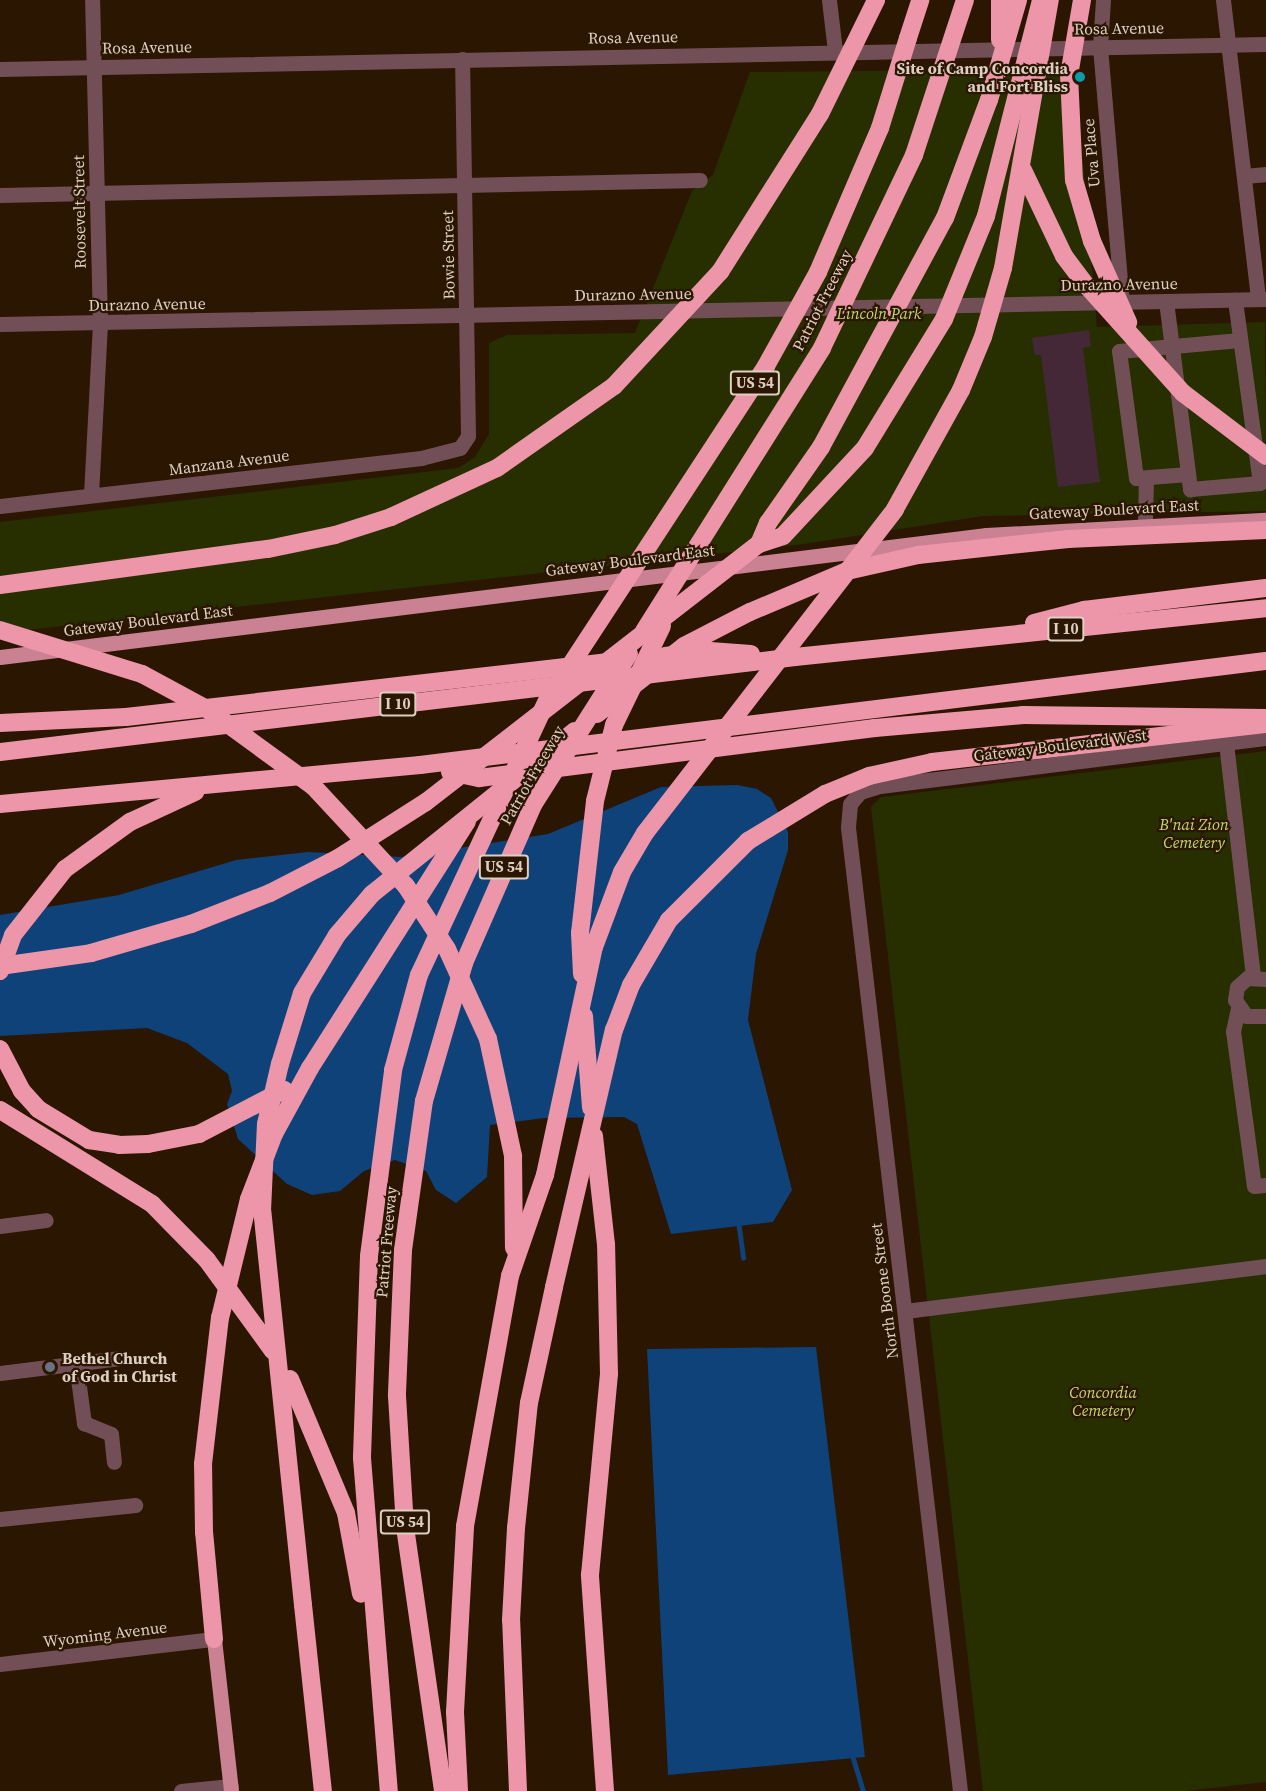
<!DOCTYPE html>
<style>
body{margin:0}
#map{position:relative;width:1266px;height:1791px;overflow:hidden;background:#2b1601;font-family:"Source Serif 4",serif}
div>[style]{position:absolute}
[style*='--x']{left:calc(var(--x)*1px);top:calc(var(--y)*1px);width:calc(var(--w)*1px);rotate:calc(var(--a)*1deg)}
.green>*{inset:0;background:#272f00}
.water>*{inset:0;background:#0e4279}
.stream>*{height:5px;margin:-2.5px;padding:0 2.5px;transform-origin:2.5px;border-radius:2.5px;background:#0e4279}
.building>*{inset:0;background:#452837}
.minor>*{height:15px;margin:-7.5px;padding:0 7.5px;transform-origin:7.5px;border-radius:7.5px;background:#724f56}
.major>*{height:15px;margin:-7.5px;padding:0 7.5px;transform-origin:7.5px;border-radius:7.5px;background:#ca8192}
.highway>*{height:18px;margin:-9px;padding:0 9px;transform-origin:9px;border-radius:9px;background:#ed95a9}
.highway-bridge>*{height:18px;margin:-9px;padding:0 9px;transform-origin:9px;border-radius:9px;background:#ed95a9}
.dots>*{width:16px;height:16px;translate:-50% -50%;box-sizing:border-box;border:3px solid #2b1601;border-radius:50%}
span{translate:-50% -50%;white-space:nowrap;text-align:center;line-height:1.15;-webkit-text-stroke:4.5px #2b1601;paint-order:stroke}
.shield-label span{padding:2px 4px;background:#2b1601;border:2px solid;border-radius:4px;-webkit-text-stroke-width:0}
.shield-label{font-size:15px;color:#ddcfc2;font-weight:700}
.street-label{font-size:16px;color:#ddcfc2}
.poi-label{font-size:16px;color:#ddcfc2;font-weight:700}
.right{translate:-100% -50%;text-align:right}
.left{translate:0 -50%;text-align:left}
.park-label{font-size:16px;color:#c2d769;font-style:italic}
</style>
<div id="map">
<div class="green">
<div style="clip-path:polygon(1075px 69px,1097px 327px,1265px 322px,1266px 511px,983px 516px,804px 544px,0 633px,0 522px,458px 468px,475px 457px,489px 434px,489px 343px,507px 335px,635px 333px,692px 191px,713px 175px,750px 72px)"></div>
<div style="clip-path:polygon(1266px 751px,1266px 1782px,1185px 1791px,983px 1791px,871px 807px,881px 797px)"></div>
</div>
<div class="water">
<div style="clip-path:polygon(737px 785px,757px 789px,771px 798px,788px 832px,788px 850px,756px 954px,748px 1020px,792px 1190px,773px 1222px,671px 1234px,637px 1124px,624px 1117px,544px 1118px,490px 1125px,487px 1177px,456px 1203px,436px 1190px,426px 1171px,395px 1160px,364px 1171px,340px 1191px,312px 1195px,287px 1184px,238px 1139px,227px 1104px,232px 1091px,228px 1074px,187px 1043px,147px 1028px,0 1036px,0 915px,119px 895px,236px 860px,308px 852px,401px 857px,548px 834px,661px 787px)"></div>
<div style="clip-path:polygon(816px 1347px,865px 1757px,668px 1775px,647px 1349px)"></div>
</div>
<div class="stream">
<div style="--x:738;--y:1221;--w:37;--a:82"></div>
<div style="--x:851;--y:1752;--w:41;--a:72.9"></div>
</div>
<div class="building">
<div style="clip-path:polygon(1089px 330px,1091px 346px,1083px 348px,1100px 482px,1058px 487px,1041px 355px,1035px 355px,1032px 338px)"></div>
</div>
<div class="minor">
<div style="--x:829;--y:0;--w:51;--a:83.3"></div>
<div style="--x:1103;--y:0;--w:47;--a:93.7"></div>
<div style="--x:1100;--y:47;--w:256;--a:85.1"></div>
<div style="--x:1223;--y:0;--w:301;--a:83.3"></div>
<div style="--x:0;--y:69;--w:1266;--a:-1.13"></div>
<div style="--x:1244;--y:176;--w:22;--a:-5"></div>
<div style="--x:0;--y:195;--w:700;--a:-1.23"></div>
<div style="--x:1166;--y:301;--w:190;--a:82.7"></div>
<div style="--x:1190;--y:489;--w:70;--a:-4.9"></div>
<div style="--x:1260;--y:483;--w:185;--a:-97.8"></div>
<div style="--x:0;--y:324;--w:1266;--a:-1.13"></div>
<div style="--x:1188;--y:474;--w:52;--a:175.6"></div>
<div style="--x:1136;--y:478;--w:128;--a:-97.6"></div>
<div style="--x:1119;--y:351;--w:121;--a:-5.2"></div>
<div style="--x:91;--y:495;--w:172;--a:-87"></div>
<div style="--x:100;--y:323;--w:323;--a:-91.4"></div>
<div style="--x:0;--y:506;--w:424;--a:-6.5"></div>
<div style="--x:421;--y:458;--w:40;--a:-14.4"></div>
<div style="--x:460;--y:448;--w:14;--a:-56"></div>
<div style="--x:468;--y:436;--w:377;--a:-90.9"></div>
<div style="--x:1145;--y:524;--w:46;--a:-88.8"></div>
<div style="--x:1226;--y:743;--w:235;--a:83.4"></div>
<div style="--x:1266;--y:979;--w:19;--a:-177"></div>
<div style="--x:1247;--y:978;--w:13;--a:138"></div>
<div style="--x:1237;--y:987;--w:13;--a:99"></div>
<div style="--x:1235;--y:1000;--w:19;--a:55"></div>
<div style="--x:1246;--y:1016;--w:20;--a:0"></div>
<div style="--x:1238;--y:1008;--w:24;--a:102"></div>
<div style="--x:1233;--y:1031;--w:156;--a:82.3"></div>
<div style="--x:1254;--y:1186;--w:12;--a:-5"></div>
<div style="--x:0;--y:1226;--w:46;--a:-7.4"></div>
<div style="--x:905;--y:1311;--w:364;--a:-7.1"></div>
<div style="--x:76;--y:1364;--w:60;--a:82.3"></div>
<div style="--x:84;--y:1423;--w:29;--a:22"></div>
<div style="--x:111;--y:1434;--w:28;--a:84"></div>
<div style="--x:0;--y:1373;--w:121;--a:-7.1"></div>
<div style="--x:0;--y:1519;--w:136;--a:-5.9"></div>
<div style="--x:0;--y:1664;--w:215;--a:-6.7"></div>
<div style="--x:181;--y:1791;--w:50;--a:-5.7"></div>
<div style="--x:960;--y:1791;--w:970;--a:-96.63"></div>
<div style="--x:848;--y:827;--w:23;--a:-85"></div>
<div style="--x:850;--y:804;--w:16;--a:-50"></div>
<div style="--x:860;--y:792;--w:21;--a:-17"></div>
<div style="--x:880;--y:786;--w:389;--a:-7.1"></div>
</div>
<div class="major">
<div style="--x:0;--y:657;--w:994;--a:-7.05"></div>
<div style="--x:986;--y:535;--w:280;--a:-3.1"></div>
<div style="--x:214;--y:1639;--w:153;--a:83.6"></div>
</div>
<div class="highway">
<div style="--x:908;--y:38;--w:40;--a:-72"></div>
<div style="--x:0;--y:585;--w:270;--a:-7.7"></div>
<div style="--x:268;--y:549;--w:68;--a:-11.8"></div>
<div style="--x:335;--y:535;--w:59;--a:-17.8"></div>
<div style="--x:391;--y:517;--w:117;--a:-24.8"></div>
<div style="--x:750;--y:612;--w:105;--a:-22.9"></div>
<div style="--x:847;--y:571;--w:73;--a:-12.7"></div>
<div style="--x:918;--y:555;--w:151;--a:-6.1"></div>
<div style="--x:1068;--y:539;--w:198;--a:-2.6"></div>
<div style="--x:1034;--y:623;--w:52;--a:-14.6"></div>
<div style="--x:1084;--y:610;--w:183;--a:-6.9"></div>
<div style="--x:665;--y:656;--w:45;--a:-6.3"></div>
<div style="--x:710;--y:651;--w:41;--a:4.2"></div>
<div style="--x:0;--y:723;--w:126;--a:-2.7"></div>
<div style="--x:126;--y:717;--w:488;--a:-6.5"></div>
<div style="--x:0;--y:752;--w:801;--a:-6.81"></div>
<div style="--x:795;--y:657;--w:474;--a:-5.9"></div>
<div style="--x:450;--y:772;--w:30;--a:12"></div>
<div style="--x:479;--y:778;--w:399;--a:-7.2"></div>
<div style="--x:875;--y:728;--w:149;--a:-5"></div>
<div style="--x:1023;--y:715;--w:243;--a:0.7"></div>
<div style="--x:0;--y:804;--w:422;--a:-5.3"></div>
<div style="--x:420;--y:765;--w:852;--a:-7.01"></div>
<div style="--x:0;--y:971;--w:38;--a:-70"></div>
<div style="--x:13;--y:935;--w:84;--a:-51.8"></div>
<div style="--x:65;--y:869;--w:80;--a:-35.9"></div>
<div style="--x:130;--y:822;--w:72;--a:-24.8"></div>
<div style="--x:0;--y:1049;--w:47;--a:62.4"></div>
<div style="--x:22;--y:1091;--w:24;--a:48"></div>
<div style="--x:38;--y:1109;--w:60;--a:31.3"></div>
<div style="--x:89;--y:1140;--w:30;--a:9"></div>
<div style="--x:119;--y:1145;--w:29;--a:-2"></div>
<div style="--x:148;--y:1144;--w:52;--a:-11.1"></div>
<div style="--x:199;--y:1134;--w:96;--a:-27.4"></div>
<div style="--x:403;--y:1250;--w:146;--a:92.4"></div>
<div style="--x:397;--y:1396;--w:131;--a:86.5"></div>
<div style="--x:405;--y:1527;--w:267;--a:81.8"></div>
<div style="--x:369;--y:1256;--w:202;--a:92"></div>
<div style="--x:362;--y:1458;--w:334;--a:85.4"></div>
<div style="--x:290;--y:1379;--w:145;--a:67.3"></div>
<div style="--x:346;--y:1513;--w:82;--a:79.5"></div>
<div style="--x:303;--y:1605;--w:187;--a:83.9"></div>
<div style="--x:214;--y:1639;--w:107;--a:-95.3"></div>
<div style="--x:204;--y:1532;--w:68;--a:-90.8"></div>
<div style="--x:203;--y:1464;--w:147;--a:-83.4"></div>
<div style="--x:220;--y:1318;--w:122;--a:-76.3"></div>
<div style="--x:249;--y:1199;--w:70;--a:-69"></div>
<div style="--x:274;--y:1134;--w:75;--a:-61.4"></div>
<div style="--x:459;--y:1791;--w:79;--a:-92.9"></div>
<div style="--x:455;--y:1712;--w:186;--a:-86.9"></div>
<div style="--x:465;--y:1526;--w:254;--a:-79.8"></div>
<div style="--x:518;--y:1791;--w:171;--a:-92.3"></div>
<div style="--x:511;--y:1620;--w:92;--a:-86.9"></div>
<div style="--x:516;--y:1528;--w:126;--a:-84.1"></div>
<div style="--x:529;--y:1403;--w:119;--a:-77.8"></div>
<div style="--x:605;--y:1791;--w:217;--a:-94"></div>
<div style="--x:590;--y:1575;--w:202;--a:-84.6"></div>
<div style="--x:609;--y:1374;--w:130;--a:-91.3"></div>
</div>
<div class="highway-bridge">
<div style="--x:1082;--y:0;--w:76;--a:99.8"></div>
<div style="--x:1069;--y:75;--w:105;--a:87.3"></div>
<div style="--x:1074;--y:180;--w:64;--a:73.6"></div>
<div style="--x:1092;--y:241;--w:89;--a:66"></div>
<div style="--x:1000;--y:40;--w:40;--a:-90"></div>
<div style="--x:1023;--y:170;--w:95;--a:64.5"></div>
<div style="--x:1064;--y:256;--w:38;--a:53"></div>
<div style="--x:1087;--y:286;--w:144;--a:48.1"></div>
<div style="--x:1183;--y:393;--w:104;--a:37.2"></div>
<div style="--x:497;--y:468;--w:143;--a:-35"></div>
<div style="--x:614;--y:386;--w:156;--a:-47.1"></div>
<div style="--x:720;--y:272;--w:187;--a:-57.7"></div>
<div style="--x:820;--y:114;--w:127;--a:-63.8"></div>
<div style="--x:759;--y:544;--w:23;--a:-67"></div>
<div style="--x:768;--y:523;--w:93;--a:-55.1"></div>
<div style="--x:821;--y:447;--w:260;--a:-61.6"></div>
<div style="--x:945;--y:218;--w:126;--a:-69.6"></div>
<div style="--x:989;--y:100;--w:104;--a:-73.8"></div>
<div style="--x:0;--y:630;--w:149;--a:17.2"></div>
<div style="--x:142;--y:674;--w:74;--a:28.3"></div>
<div style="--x:207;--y:709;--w:132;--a:36.1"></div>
<div style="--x:314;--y:787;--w:135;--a:47.1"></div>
<div style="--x:406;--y:886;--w:75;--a:56.9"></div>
<div style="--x:447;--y:949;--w:99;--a:65.5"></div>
<div style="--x:488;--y:1039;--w:120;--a:77.9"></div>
<div style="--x:513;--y:1156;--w:92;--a:89.4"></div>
<div style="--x:644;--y:631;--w:334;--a:-57.8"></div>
<div style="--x:822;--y:348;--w:214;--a:-64.5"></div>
<div style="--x:914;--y:155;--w:163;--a:-71.8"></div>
<div style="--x:597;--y:714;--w:110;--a:-38"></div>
<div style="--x:684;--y:646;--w:74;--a:-27.3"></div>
<div style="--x:0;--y:966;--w:92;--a:-8.1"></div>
<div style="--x:91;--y:953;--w:104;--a:-16.2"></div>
<div style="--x:191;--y:924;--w:85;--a:-21.4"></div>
<div style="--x:270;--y:893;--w:76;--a:-27.2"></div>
<div style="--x:338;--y:858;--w:104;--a:-32.5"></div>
<div style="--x:426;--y:802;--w:421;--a:-37.8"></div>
<div style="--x:759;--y:544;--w:25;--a:-18"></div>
<div style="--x:783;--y:536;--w:120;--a:-47"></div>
<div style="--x:865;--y:448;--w:151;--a:-58.5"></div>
<div style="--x:944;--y:319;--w:111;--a:-67.8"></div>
<div style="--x:986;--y:216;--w:223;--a:-75.7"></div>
<div style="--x:582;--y:974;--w:41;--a:-92.8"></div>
<div style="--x:580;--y:933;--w:133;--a:-83.5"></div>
<div style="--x:595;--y:801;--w:78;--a:-76"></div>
<div style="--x:614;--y:725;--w:110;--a:-64.1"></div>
<div style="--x:584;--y:1016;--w:92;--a:85.6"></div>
<div style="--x:310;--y:1068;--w:292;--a:-57.5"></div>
<div style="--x:0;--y:1110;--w:179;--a:31.7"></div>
<div style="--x:152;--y:1204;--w:78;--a:45.5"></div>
<div style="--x:207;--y:1260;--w:112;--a:54"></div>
<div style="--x:594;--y:1136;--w:109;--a:83.7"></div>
<div style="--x:403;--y:1250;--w:150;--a:-82"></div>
<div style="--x:424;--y:1101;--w:144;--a:-73.8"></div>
<div style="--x:464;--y:963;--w:172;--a:-66.4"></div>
<div style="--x:533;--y:805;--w:179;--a:-57.6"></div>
<div style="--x:369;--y:1256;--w:188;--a:-82.6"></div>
<div style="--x:393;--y:1070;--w:98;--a:-74.7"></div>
<div style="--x:419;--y:975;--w:302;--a:-65"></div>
<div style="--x:547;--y:701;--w:400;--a:-56.8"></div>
<div style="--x:766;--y:366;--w:107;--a:-61"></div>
<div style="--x:818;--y:272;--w:157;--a:-66.7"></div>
<div style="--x:880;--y:128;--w:94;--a:-72.7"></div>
<div style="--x:510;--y:1276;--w:107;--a:-70.9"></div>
<div style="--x:545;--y:1175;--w:233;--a:-77.9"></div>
<div style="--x:594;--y:947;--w:80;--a:-69.5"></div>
<div style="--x:622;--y:872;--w:45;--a:-59.5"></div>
<div style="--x:645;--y:833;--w:409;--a:-52.3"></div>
<div style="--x:895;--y:509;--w:136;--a:-61"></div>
<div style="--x:961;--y:390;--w:57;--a:-67.5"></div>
<div style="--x:983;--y:337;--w:72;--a:-73.8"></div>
<div style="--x:1003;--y:268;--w:272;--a:-80.1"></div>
<div style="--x:554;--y:1287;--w:264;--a:-76.9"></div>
<div style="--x:614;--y:1030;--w:48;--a:-69.3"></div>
<div style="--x:631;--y:985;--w:75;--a:-59.7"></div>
<div style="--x:669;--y:920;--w:112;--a:-45"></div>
<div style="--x:748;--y:841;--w:90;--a:-31.4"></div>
<div style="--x:825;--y:794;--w:48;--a:-22.2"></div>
<div style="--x:869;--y:776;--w:65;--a:-12.5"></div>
<div style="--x:932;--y:762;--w:336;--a:-6.5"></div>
<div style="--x:303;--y:1605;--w:396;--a:-95.9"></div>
<div style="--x:262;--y:1211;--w:87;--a:-87.4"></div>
<div style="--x:266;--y:1124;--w:62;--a:-76.9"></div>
<div style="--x:280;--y:1064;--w:74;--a:-72.8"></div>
<div style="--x:302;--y:993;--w:68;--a:-58.9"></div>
<div style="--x:337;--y:935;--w:54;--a:-49.5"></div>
<div style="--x:372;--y:894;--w:260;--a:-38.8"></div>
</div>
<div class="dots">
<div style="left:1080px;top:77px;background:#0f9aa8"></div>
<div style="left:50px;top:1367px;background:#6b7280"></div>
</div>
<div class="shield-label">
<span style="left:755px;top:383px">US 54</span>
<span style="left:1066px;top:629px">I 10</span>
<span style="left:398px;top:704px">I 10</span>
<span style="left:504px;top:867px">US 54</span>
<span style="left:405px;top:1522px">US 54</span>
</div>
<div class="street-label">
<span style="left:1119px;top:28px;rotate:-1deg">Rosa Avenue</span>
<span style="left:633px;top:37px;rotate:-1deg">Rosa Avenue</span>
<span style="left:147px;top:47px;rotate:-1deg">Rosa Avenue</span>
<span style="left:1091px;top:153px;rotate:-95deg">Uva Place</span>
<span style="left:79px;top:212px;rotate:-91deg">Roosevelt Street</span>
<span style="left:448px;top:255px;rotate:-91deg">Bowie Street</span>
<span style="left:1119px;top:284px;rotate:-1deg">Durazno Avenue</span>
<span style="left:633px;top:294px;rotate:-1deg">Durazno Avenue</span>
<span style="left:822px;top:300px;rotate:-63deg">Patriot Freeway</span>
<span style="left:147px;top:304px;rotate:-1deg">Durazno Avenue</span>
<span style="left:229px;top:462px;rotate:-7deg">Manzana Avenue</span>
<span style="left:1114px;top:509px;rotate:-3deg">Gateway Boulevard East</span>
<span style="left:630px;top:560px;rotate:-7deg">Gateway Boulevard East</span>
<span style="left:148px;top:620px;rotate:-7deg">Gateway Boulevard East</span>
<span style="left:1060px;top:745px;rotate:-7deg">Gateway Boulevard West</span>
<span style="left:532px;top:775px;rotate:-60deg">Patriot Freeway</span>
<span style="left:386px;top:1242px;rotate:-85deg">Patriot Freeway</span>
<span style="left:884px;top:1291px;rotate:-97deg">North Boone Street</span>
<span style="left:105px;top:1634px;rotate:-7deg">Wyoming Avenue</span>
</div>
<div class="poi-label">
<span class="right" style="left:1068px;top:77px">Site of Camp Concordia<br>and Fort Bliss</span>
<span class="left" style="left:62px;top:1367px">Bethel Church<br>of God in Christ</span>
</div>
<div class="park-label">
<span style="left:879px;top:313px">Lincoln Park</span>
<span style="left:1194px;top:833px">B'nai Zion<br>Cemetery</span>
<span style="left:1103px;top:1401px">Concordia<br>Cemetery</span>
</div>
</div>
